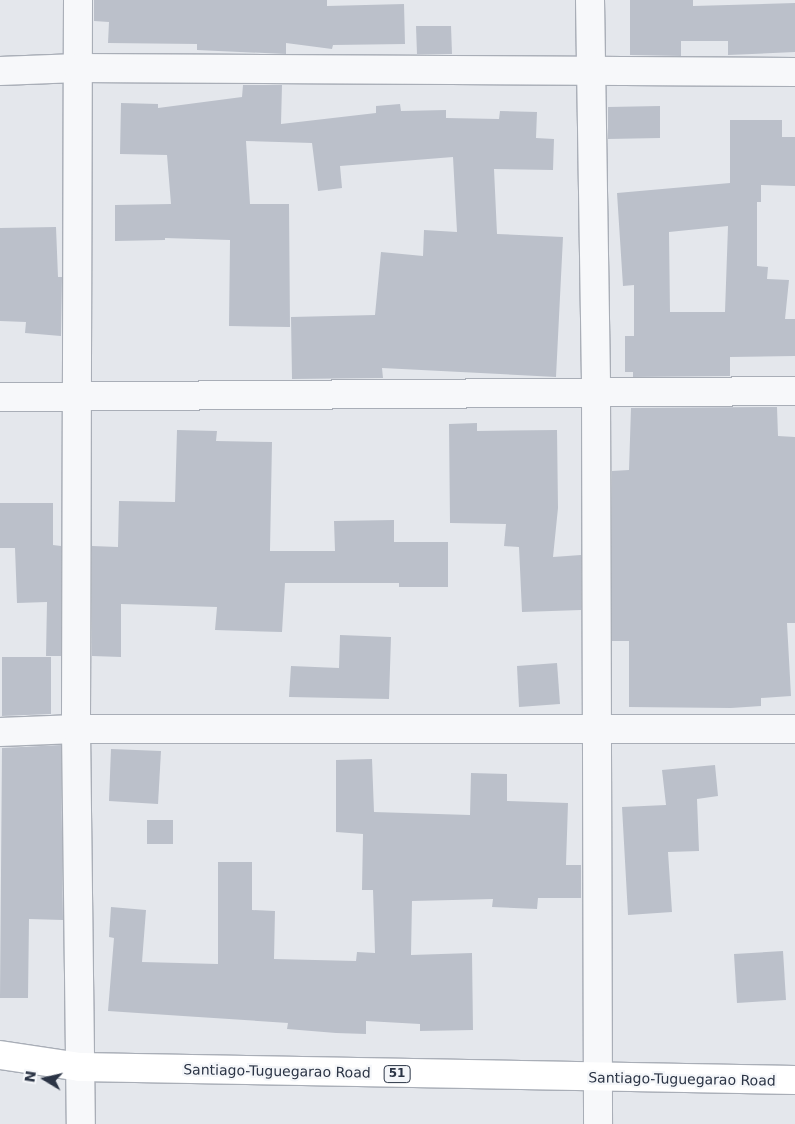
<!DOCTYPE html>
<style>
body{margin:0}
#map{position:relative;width:795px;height:1124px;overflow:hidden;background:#e4e7ec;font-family:"DejaVu Sans",sans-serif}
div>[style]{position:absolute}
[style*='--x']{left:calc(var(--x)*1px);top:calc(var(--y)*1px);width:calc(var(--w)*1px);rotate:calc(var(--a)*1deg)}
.building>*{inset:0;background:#bbc0ca}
.roads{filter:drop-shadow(1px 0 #a9aeb7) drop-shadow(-1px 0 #a9aeb7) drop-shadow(0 1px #a9aeb7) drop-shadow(0 -1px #a9aeb7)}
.minor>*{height:28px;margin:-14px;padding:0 14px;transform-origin:14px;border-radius:14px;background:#f7f8fa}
.highway>*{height:28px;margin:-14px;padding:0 14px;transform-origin:14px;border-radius:14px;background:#fff}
span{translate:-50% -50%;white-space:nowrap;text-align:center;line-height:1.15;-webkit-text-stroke:4.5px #f4f6f9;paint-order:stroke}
.shield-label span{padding:1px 4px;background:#f4f6f9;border:1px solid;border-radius:4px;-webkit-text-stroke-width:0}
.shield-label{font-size:12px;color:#2b3445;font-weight:700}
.street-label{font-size:14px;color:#2b3445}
.north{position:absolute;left:20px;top:1054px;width:50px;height:50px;-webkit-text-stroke:4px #f4f6f9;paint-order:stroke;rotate:279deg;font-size:14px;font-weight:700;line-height:20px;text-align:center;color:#2b3445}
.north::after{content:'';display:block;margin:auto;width:18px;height:22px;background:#2b3445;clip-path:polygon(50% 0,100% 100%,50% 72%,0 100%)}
</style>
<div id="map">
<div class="building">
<div style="clip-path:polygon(94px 0,327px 0,327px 6px,404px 4px,405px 44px,333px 45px,332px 49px,286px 43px,286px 54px,197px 50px,197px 44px,108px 43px,109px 22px,94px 21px)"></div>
<div style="clip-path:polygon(630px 0,693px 0,693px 6px,795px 3px,795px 52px,728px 55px,728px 41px,681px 41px,681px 56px,630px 55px)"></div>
<div style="clip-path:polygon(416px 26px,451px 26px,452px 54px,417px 54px)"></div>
<div style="clip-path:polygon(243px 85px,282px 85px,281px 124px,376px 113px,376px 106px,400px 104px,401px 111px,446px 110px,446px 118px,499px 119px,500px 111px,537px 112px,536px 138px,554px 139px,553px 170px,494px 169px,497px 234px,563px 237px,556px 377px,382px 368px,383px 378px,292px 379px,291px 317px,375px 315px,381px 252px,423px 256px,424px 230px,457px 232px,453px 157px,340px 166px,342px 188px,318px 191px,312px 143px,246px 141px,250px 204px,289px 204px,290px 327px,229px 326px,230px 240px,165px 238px,165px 240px,115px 241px,115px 205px,171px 204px,167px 155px,120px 154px,121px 103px,158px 104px,158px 108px,242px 97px)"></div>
<div style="clip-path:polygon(660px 106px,660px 138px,608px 139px,608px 107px)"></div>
<div style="clip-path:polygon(evenodd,730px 120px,782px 120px,782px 137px,795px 137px,795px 186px,761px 185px,761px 202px,757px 202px,757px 266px,768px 267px,767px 279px,789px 280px,785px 319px,795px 319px,795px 356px,730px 357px,730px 376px,633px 377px,633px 372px,625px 372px,625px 336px,634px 336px,634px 285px,623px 286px,617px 193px,730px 183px,730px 120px,728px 226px,725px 312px,670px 312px,669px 232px,728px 226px)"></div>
<div style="clip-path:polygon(56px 227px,58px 277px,62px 277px,61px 336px,25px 333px,26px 322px,0 321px,0 228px)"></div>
<div style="clip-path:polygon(777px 407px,778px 436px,795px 437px,795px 623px,787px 623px,791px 696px,761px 698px,761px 706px,731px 708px,629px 707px,629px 641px,612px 641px,612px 471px,629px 470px,631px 408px)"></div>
<div style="clip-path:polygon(477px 423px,477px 431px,557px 430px,558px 508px,553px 557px,581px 555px,581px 610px,522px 612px,519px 547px,504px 546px,506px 524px,450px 523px,449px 424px)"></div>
<div style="clip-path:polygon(177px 430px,217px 431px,216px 441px,272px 442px,270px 551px,335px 551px,334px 521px,394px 520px,394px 542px,448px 542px,448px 587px,399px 587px,399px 583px,285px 583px,282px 632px,215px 630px,217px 607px,121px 604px,121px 657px,92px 656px,92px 546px,118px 547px,119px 501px,175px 502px)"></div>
<div style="clip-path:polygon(0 503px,53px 503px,53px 545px,61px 546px,61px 656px,46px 656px,47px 602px,17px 603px,15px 548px,0 548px)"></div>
<div style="clip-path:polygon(340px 635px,391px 637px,389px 699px,289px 697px,291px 666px,339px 668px)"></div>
<div style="clip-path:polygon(2px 657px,51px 657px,51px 714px,2px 716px)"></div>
<div style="clip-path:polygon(557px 663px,560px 704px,519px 707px,517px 666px)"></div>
<div style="clip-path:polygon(61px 745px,63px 920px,29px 919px,28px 998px,0 998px,2px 748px)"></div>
<div style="clip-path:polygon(111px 749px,161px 751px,158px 804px,109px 801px)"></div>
<div style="clip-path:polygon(372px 759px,374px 812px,470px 815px,471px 773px,507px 774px,507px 801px,568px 803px,566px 865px,581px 865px,581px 898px,538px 898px,537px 909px,492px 907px,493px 899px,412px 901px,411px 955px,472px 953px,473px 1030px,420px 1031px,420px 1024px,366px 1021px,366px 1034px,336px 1033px,287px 1029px,288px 1023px,108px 1011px,114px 938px,109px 937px,111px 907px,146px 910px,142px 962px,218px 964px,218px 862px,252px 862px,252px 910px,275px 911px,274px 959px,356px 961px,357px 952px,375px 953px,373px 890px,362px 890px,363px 834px,336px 832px,336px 760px)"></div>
<div style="clip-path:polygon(715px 765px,718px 796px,697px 799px,699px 851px,668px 852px,672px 912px,628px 915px,622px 807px,666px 805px,662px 770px)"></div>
<div style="clip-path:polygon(147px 820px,173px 820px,173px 844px,147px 844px)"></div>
<div style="clip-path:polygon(783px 951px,786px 1000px,737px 1003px,734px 954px)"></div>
</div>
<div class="roads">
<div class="minor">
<div style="--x:78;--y:0;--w:729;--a:90.16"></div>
<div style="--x:76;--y:729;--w:395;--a:89.3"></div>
<div style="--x:590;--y:0;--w:392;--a:89.1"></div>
<div style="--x:596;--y:392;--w:732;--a:89.84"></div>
<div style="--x:0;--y:71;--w:78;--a:-2.2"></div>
<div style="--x:78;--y:68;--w:717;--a:0.32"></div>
<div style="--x:0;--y:397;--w:795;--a:-0.43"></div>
<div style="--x:0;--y:732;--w:76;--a:-2.3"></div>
<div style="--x:76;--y:729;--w:719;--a:0"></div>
</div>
<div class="highway">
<div style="--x:0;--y:1055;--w:81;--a:8.5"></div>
<div style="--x:80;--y:1067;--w:715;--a:1.04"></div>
</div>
</div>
<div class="shield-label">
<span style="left:397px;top:1074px">51</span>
</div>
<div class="street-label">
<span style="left:277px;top:1071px;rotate:1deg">Santiago-Tuguegarao Road</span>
<span style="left:682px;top:1079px;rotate:1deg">Santiago-Tuguegarao Road</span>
</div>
<div class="north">N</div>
</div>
